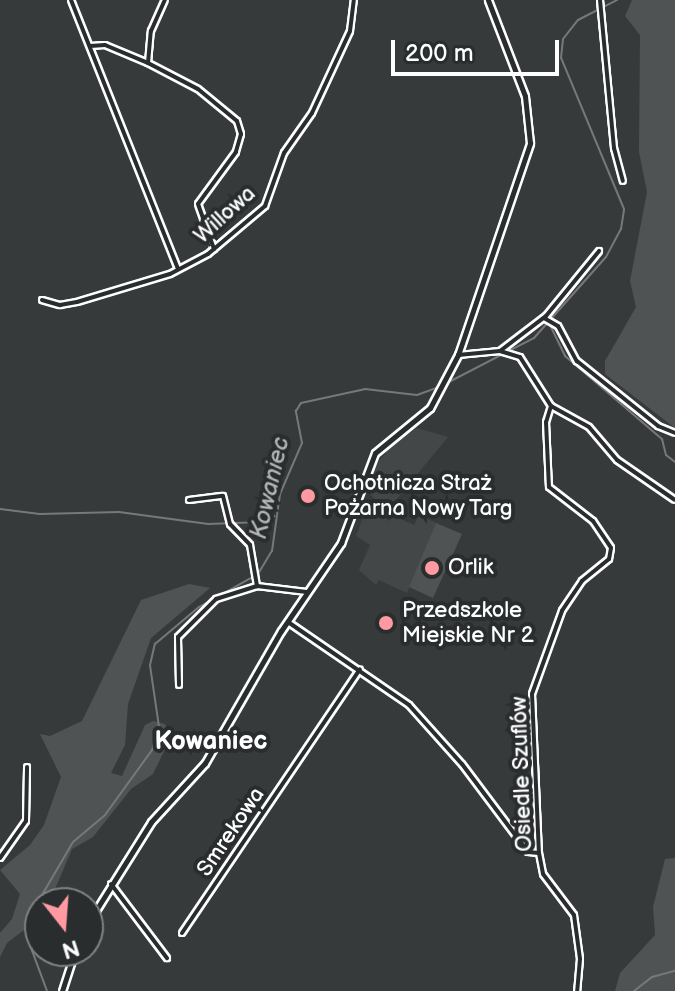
<!DOCTYPE html>
<meta charset="utf-8">
<style>
body{margin:0}
#map{position:relative;width:675px;height:991px;overflow:hidden;background:#373a3b;font-family:"Balsamiq Sans",sans-serif}
div>[style]{position:absolute}
[style*='--x']{left:calc(var(--x)*1px);top:calc(var(--y)*1px);width:calc(var(--w)*1px);rotate:calc(var(--a)*1deg)}
.built>*{inset:0;background:#444748}
.green>*{inset:0;background:#505354}
.stream>*{height:2px;margin:-1px;padding:0 1px;transform-origin:1px;border-radius:1px;background:#767879}
.roads{filter:drop-shadow(2px 0 #fff) drop-shadow(-2px 0 #fff) drop-shadow(0 2px #fff) drop-shadow(0 -2px #fff)}
.minor>*{height:4px;margin:-2px;padding:0 2px;transform-origin:2px;border-radius:2px;background:#2a2d2e}
.tertiary>*{height:5px;margin:-2.5px;padding:0 2.5px;transform-origin:2.5px;border-radius:2.5px;background:#2a2d2e}
.dots>*{width:22px;height:22px;translate:-50% -50%;box-sizing:border-box;border:4px solid #2a2d2e;border-radius:50%}
span{translate:-50% -50%;white-space:nowrap;text-align:center;line-height:1.15;-webkit-text-stroke:8px #2a2d2e;paint-order:stroke}
.street-label{font-size:22px;color:#fff}
.poi-label{font-size:22px;color:#fff}
.left{translate:0 -50%;text-align:left}
.water-label{font-size:24px;color:#b4b5b5;font-style:italic}
.quarter-label{font-size:26px;color:#fff;font-weight:700}
.north{position:absolute;left:24px;top:887px;width:80px;height:80px;box-sizing:border-box;background:#2a2d2e;border:2px solid #7f8182;border-radius:50%;rotate:163deg;font-size:22px;font-weight:700;line-height:32px;text-align:center;color:#fff}
.north::after{content:'';display:block;margin:auto;width:28px;height:36px;background:#ff9aa2;clip-path:polygon(50% 0,100% 100%,50% 72%,0 100%)}
.scale{position:absolute;left:391px;top:40px;width:168px;height:36px;box-sizing:border-box;border:4px solid #fff;border-top:0;padding-left:10px;font-size:24px;line-height:28px;white-space:nowrap;color:#fff;-webkit-text-stroke:6px #2a2d2e;paint-order:stroke}
</style>
<div id="map">
<div class="built">
<div style="clip-path:polygon(417px 428px,448px 437px,391px 506px,378px 503px,369px 493px,375px 466px,395px 442px)"></div>
<div style="clip-path:polygon(368px 504px,389px 521px,394px 516px,414px 525px,419px 515px,436px 523px,407px 593px,379px 580px,376px 585px,359px 570px,370px 545px,356px 536px)"></div>
</div>
<div class="green">
<div style="clip-path:polygon(632px 0,675px 0,675px 428px,605px 374px,605px 361px,636px 307px,630px 281px,647px 192px,639px 152px,640px 35px,625px 16px)"></div>
<div style="clip-path:polygon(436px 523px,462px 534px,433px 598px,409px 587px)"></div>
<div style="clip-path:polygon(189px 584px,210px 588px,151px 638px,128px 704px,125px 745px,111px 773px,122px 776px,145px 725px,153px 721px,165px 724px,171px 737px,153px 774px,131px 789px,93px 837px,72px 849px,53px 894px,40px 903px,37px 920px,7px 943px,0 957px,0 933px,12px 919px,20px 894px,0 870px,30px 845px,44px 825px,61px 777px,40px 734px,50px 736px,82px 721px,141px 600px)"></div>
<div style="clip-path:polygon(675px 858px,675px 991px,615px 991px,620px 973px,655px 935px,653px 907px,665px 859px)"></div>
</div>
<div class="stream">
<div style="--x:549;--y:323;--w:37;--a:64"></div>
<div style="--x:565;--y:356;--w:128;--a:40.6"></div>
<div style="--x:662;--y:439;--w:16;--a:76"></div>
<div style="--x:666;--y:455;--w:11;--a:38"></div>
<div style="--x:445;--y:384;--w:100;--a:-27.3"></div>
<div style="--x:534;--y:338;--w:108;--a:-48.4"></div>
<div style="--x:606;--y:257;--w:32;--a:-62"></div>
<div style="--x:621;--y:229;--w:20;--a:-81"></div>
<div style="--x:624;--y:209;--w:164;--a:-112.6"></div>
<div style="--x:561;--y:58;--w:19;--a:-84"></div>
<div style="--x:563;--y:39;--w:24;--a:-52"></div>
<div style="--x:578;--y:20;--w:44;--a:-27.1"></div>
<div style="--x:0;--y:509;--w:40;--a:7.1"></div>
<div style="--x:40;--y:514;--w:79;--a:-1.5"></div>
<div style="--x:119;--y:512;--w:90;--a:7.7"></div>
<div style="--x:208;--y:524;--w:55;--a:-2.1"></div>
<div style="--x:263;--y:522;--w:13;--a:-27"></div>
<div style="--x:47;--y:991;--w:49;--a:-110.3"></div>
<div style="--x:30;--y:945;--w:20;--a:-96"></div>
<div style="--x:28;--y:925;--w:19;--a:-69"></div>
<div style="--x:35;--y:907;--w:75;--a:-59.7"></div>
<div style="--x:73;--y:842;--w:42;--a:-40.2"></div>
<div style="--x:105;--y:815;--w:80;--a:-54.1"></div>
<div style="--x:152;--y:750;--w:24;--a:-73"></div>
<div style="--x:159;--y:727;--w:63;--a:-98.3"></div>
<div style="--x:150;--y:665;--w:22;--a:-77"></div>
<div style="--x:155;--y:644;--w:57;--a:-40.1"></div>
<div style="--x:199;--y:607;--w:68;--a:-29.2"></div>
<div style="--x:258;--y:574;--w:27;--a:-59"></div>
<div style="--x:272;--y:551;--w:58;--a:-82"></div>
<div style="--x:280;--y:494;--w:56;--a:-66.7"></div>
<div style="--x:302;--y:443;--w:33;--a:-101"></div>
<div style="--x:296;--y:411;--w:9;--a:-58"></div>
<div style="--x:301;--y:403;--w:66;--a:-12.3"></div>
<div style="--x:365;--y:389;--w:52;--a:6.6"></div>
<div style="--x:417;--y:395;--w:23;--a:-20"></div>
<div style="--x:634;--y:991;--w:23;--a:-38"></div>
<div style="--x:652;--y:977;--w:24;--a:-15"></div>
</div>
<div class="roads">
<div class="minor">
<div style="--x:71;--y:0;--w:289;--a:68.3"></div>
<div style="--x:600;--y:0;--w:149;--a:84.6"></div>
<div style="--x:614;--y:148;--w:34;--a:75"></div>
<div style="--x:90;--y:46;--w:15;--a:-4"></div>
<div style="--x:105;--y:45;--w:47;--a:22.7"></div>
<div style="--x:148;--y:63;--w:56;--a:27.5"></div>
<div style="--x:198;--y:89;--w:50;--a:39.4"></div>
<div style="--x:237;--y:121;--w:14;--a:73"></div>
<div style="--x:241;--y:134;--w:19;--a:106"></div>
<div style="--x:236;--y:152;--w:64;--a:126.2"></div>
<div style="--x:198;--y:204;--w:48;--a:70.4"></div>
<div style="--x:148;--y:63;--w:32;--a:-85"></div>
<div style="--x:151;--y:31;--w:34;--a:-66"></div>
<div style="--x:42;--y:300;--w:19;--a:16"></div>
<div style="--x:60;--y:305;--w:17;--a:-10"></div>
<div style="--x:77;--y:302;--w:97;--a:-16.8"></div>
<div style="--x:170;--y:274;--w:43;--a:-27.8"></div>
<div style="--x:208;--y:254;--w:75;--a:-40.1"></div>
<div style="--x:265;--y:206;--w:56;--a:-70.3"></div>
<div style="--x:284;--y:153;--w:49;--a:-55"></div>
<div style="--x:312;--y:113;--w:90;--a:-65.1"></div>
<div style="--x:350;--y:31;--w:31;--a:-83"></div>
<div style="--x:544;--y:318;--w:16;--a:30"></div>
<div style="--x:558;--y:326;--w:40;--a:62"></div>
<div style="--x:577;--y:361;--w:104;--a:38.7"></div>
<div style="--x:658;--y:426;--w:18;--a:22"></div>
<div style="--x:500;--y:351;--w:58;--a:-37.3"></div>
<div style="--x:546;--y:316;--w:84;--a:-50.8"></div>
<div style="--x:458;--y:355;--w:42;--a:-5.4"></div>
<div style="--x:500;--y:351;--w:21;--a:17"></div>
<div style="--x:520;--y:357;--w:58;--a:57.7"></div>
<div style="--x:551;--y:406;--w:43;--a:28.9"></div>
<div style="--x:589;--y:427;--w:43;--a:49.7"></div>
<div style="--x:617;--y:460;--w:70;--a:34.6"></div>
<div style="--x:551;--y:406;--w:17;--a:107"></div>
<div style="--x:546;--y:422;--w:65;--a:87.4"></div>
<div style="--x:549;--y:487;--w:56;--a:37.7"></div>
<div style="--x:593;--y:521;--w:32;--a:56"></div>
<div style="--x:611;--y:548;--w:11;--a:100"></div>
<div style="--x:609;--y:559;--w:35;--a:141"></div>
<div style="--x:582;--y:581;--w:36;--a:124"></div>
<div style="--x:562;--y:611;--w:88;--a:109.9"></div>
<div style="--x:532;--y:694;--w:159;--a:87.5"></div>
<div style="--x:539;--y:853;--w:21;--a:79"></div>
<div style="--x:543;--y:874;--w:51;--a:52.9"></div>
<div style="--x:574;--y:915;--w:44;--a:82.2"></div>
<div style="--x:580;--y:959;--w:32;--a:95"></div>
<div style="--x:189;--y:500;--w:34;--a:-7"></div>
<div style="--x:223;--y:496;--w:29;--a:76"></div>
<div style="--x:230;--y:524;--w:29;--a:46"></div>
<div style="--x:250;--y:545;--w:42;--a:80.3"></div>
<div style="--x:257;--y:586;--w:50;--a:6.8"></div>
<div style="--x:288;--y:622;--w:147;--a:34.4"></div>
<div style="--x:409;--y:705;--w:79;--a:48.1"></div>
<div style="--x:462;--y:764;--w:110;--a:53.1"></div>
<div style="--x:528;--y:852;--w:11;--a:5"></div>
<div style="--x:179;--y:685;--w:48;--a:-91.2"></div>
<div style="--x:178;--y:637;--w:54;--a:-45"></div>
<div style="--x:216;--y:599;--w:43;--a:-17.6"></div>
<div style="--x:0;--y:858;--w:45;--a:-54.9"></div>
<div style="--x:26;--y:821;--w:54;--a:-88.9"></div>
<div style="--x:111;--y:884;--w:93;--a:52.9"></div>
<div style="--x:182;--y:933;--w:318;--a:-56"></div>
</div>
<div class="tertiary">
<div style="--x:88;--y:923;--w:119;--a:-58"></div>
<div style="--x:151;--y:822;--w:80;--a:-47.5"></div>
<div style="--x:205;--y:763;--w:152;--a:-60.1"></div>
<div style="--x:281;--y:631;--w:107;--a:-55.7"></div>
<div style="--x:341;--y:543;--w:96;--a:-69.3"></div>
<div style="--x:375;--y:453;--w:71;--a:-39.3"></div>
<div style="--x:430;--y:408;--w:60;--a:-62.2"></div>
<div style="--x:458;--y:355;--w:224;--a:-71.2"></div>
<div style="--x:530;--y:143;--w:47;--a:-96.1"></div>
<div style="--x:525;--y:96;--w:103;--a:-111.1"></div>
<div style="--x:62;--y:991;--w:42;--a:-72"></div>
</div>
</div>
<div class="dots">
<div style="left:308px;top:496px;background:#ff9aa2"></div>
<div style="left:432px;top:568px;background:#ff9aa2"></div>
<div style="left:386px;top:623px;background:#ff9aa2"></div>
</div>
<div class="street-label">
<span style="left:225px;top:215px;rotate:-42deg">Willowa</span>
<span style="left:522px;top:774px;rotate:-92deg">Osiedle Szuflów</span>
<span style="left:231px;top:832px;rotate:-56deg">Smrekowa</span>
</div>
<div class="poi-label">
<span class="left" style="left:324px;top:496px">Ochotnicza Straż<br>Pożarna Nowy Targ</span>
<span class="left" style="left:448px;top:568px">Orlik</span>
<span class="left" style="left:402px;top:623px">Przedszkole<br>Miejskie Nr 2</span>
</div>
<div class="water-label">
<span style="left:270px;top:488px;rotate:-77deg">Kowaniec</span>
</div>
<div class="quarter-label">
<span style="left:211px;top:742px">Kowaniec</span>
</div>
<div class="north">N</div>
<div class="scale">200 m</div>
</div>
